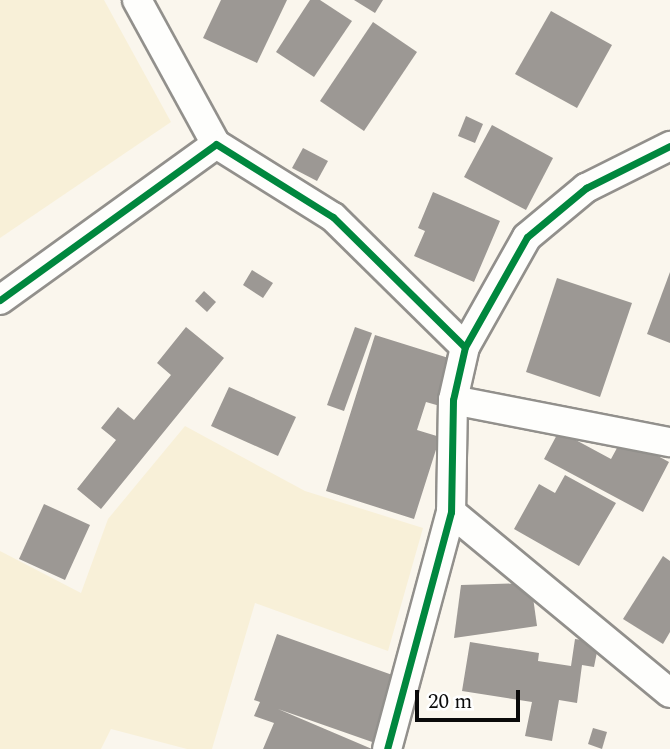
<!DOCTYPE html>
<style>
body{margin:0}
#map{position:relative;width:670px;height:749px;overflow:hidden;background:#faf6ed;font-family:Spectral,serif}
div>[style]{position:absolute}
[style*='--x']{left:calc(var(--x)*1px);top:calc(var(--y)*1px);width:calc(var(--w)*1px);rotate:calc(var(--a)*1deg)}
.farmland>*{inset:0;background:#f8f0d8}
.building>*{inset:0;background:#9c9894}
.roads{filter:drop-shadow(2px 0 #92908c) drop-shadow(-2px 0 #92908c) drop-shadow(0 2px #92908c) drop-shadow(0 -2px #92908c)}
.street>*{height:28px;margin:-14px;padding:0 14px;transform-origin:14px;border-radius:14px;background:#fefefc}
.cycleway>*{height:7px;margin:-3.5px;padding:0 3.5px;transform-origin:3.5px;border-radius:3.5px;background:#00873e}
span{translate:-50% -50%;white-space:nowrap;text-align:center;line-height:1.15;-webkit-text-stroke:7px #fff;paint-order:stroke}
.scale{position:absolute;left:415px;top:690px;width:105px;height:32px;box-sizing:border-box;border:4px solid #0a0a0a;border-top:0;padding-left:9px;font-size:21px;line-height:24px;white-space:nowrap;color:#0a0a0a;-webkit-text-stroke:5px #fff;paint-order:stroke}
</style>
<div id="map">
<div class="farmland">
<div style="clip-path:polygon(0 0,104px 0,171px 122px,0 238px)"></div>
<div style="clip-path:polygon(185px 426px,305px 491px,423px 528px,388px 651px,255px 603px,212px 749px,187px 749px,111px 729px,101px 749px,0 749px,0 551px,81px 593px,108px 519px)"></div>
</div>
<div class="building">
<div style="clip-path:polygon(221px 0,287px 0,257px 63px,203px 38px)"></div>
<div style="clip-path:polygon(310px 0,320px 0,352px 21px,314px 77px,276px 52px)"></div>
<div style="clip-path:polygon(354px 0,383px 0,375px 13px)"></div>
<div style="clip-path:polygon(551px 11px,612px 45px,577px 108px,515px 74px)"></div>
<div style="clip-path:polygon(373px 22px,417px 52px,364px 131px,320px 101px)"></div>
<div style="clip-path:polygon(466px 116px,483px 124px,475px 143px,458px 136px)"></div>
<div style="clip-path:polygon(492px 125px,553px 158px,526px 210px,464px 177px)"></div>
<div style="clip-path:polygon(303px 148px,328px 161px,317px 181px,292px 168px)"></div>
<div style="clip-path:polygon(433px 192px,500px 221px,474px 282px,414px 256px,425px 231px,418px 228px)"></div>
<div style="clip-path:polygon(252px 270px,273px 283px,263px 298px,243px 285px)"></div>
<div style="clip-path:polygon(670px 272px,670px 343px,647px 334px)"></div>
<div style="clip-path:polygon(557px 278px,632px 303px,600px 397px,526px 372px)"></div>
<div style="clip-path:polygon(204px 291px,216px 302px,207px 312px,195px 301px)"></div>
<div style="clip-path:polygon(186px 327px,224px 358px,101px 509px,77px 489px,116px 440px,101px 428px,118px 407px,134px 420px,171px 375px,157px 363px)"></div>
<div style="clip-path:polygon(355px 327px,372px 333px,344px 411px,327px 405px)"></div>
<div style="clip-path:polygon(375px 335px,455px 360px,440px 406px,426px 402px,417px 430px,440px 437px,414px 519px,326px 491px)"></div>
<div style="clip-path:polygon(229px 387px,296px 417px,278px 456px,211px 426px)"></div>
<div style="clip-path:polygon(559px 431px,611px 459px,623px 437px,669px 462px,643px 512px,544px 459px)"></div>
<div style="clip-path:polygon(565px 475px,616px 503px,579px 566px,514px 529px,539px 484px,555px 493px)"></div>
<div style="clip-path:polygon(44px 504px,90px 525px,65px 580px,19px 559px)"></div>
<div style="clip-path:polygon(663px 556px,670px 561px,670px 632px,663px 644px,623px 619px)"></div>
<div style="clip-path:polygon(531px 583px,537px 626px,454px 638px,461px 585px)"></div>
<div style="clip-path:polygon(277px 634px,398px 677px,375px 743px,278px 709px,372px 749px,263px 749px,274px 723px,254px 716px,260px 702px,254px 700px)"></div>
<div style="clip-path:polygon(575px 639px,599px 642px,594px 667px,582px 665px,577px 703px,559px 700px,552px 741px,525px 736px,532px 702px,462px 691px,470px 642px,539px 653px,538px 661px,571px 666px)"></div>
<div style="clip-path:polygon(593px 728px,607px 732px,602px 749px,588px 744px)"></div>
</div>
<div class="roads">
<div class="street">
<div style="--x:137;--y:0;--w:164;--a:61.3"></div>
<div style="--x:0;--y:300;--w:266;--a:-35.8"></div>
<div style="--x:216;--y:144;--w:138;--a:32"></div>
<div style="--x:333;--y:217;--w:185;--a:44.6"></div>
<div style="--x:465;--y:347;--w:54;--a:102.8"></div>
<div style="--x:453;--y:400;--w:112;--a:91"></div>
<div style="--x:451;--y:512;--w:245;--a:105.1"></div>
<div style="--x:465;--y:347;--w:126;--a:-60.6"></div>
<div style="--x:527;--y:237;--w:77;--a:-39.7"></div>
<div style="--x:586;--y:188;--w:94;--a:-26.6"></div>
<div style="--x:453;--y:400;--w:221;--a:11"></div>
<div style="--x:451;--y:512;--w:284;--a:39.6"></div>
</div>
</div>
<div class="cycleway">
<div style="--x:0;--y:300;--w:266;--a:-35.8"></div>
<div style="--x:216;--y:144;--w:138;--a:32"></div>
<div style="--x:333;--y:217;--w:185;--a:44.6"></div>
<div style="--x:465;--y:347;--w:54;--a:102.8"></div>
<div style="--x:453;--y:400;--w:112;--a:91"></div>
<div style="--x:451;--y:512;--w:245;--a:105.1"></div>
<div style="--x:465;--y:347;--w:126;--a:-60.6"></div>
<div style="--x:527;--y:237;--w:77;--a:-39.7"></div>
<div style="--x:586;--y:188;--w:94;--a:-26.6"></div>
</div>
<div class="scale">20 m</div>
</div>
